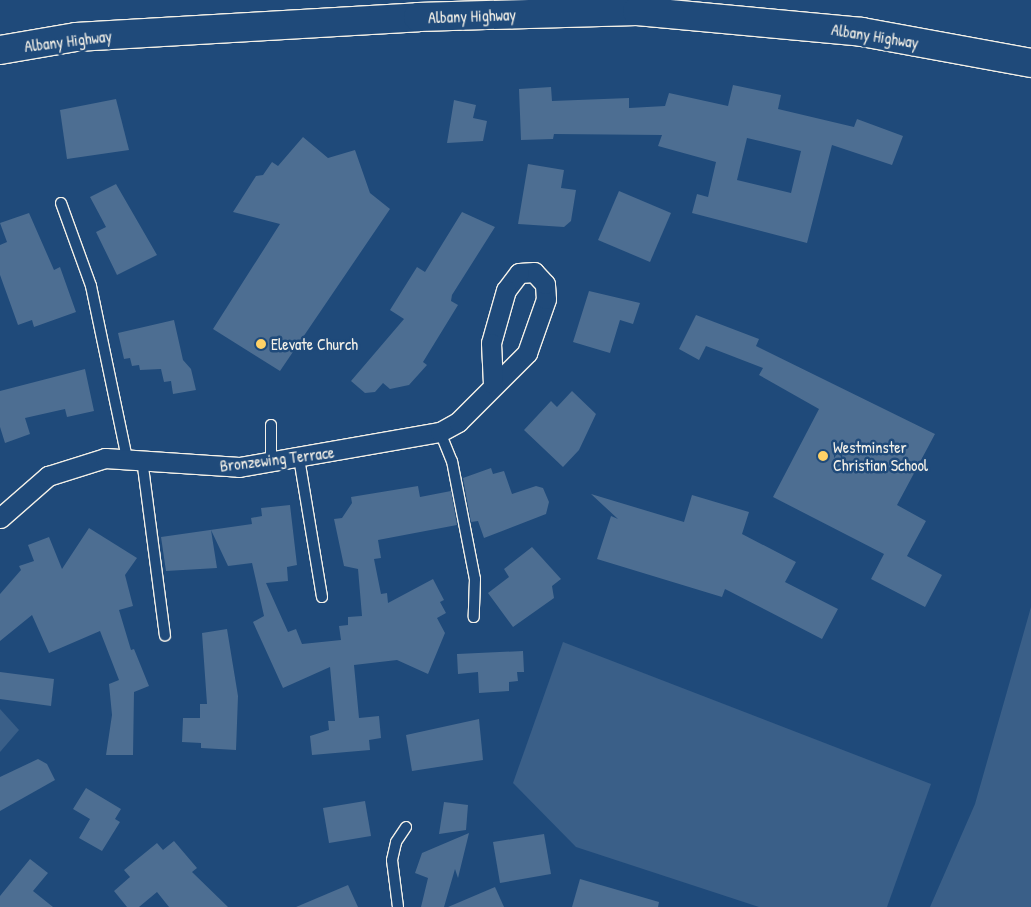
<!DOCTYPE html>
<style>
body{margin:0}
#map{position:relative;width:1031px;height:907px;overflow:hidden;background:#1f4a7a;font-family:"Patrick Hand",sans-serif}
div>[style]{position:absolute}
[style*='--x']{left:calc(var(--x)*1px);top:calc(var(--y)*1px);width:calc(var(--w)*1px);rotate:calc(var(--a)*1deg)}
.green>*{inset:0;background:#3a5f88}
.building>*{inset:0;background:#4d6e92}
.roads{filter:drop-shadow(1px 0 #f4f1e8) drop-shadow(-1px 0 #f4f1e8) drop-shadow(0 1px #f4f1e8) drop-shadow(0 -1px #f4f1e8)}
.lane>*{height:10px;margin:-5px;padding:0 5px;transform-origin:5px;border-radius:5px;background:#1f4a7a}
.street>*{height:19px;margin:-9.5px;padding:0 9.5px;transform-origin:9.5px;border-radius:9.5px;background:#1f4a7a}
.primary>*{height:28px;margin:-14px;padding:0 14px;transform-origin:14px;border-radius:14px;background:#1f4a7a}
.dots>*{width:14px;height:14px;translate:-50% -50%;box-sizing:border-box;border:2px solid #1f4a7a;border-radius:50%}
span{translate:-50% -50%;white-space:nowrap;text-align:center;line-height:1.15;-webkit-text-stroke:5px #1f4a7a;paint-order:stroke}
.street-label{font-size:16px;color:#f4f1e8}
.poi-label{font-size:16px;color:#f4f1e8}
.left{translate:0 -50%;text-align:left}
</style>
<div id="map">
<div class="green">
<div style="clip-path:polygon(1031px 607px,1031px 907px,930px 907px,975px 804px)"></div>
<div style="clip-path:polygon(563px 642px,931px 784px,887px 907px,759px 907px,576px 847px,513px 783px)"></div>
<div style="clip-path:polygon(0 709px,19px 730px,0 752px)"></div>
</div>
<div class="building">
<div style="clip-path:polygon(evenodd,733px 85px,781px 95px,778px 109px,854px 127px,857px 119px,903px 136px,892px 165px,832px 145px,807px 243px,692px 213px,697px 194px,708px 197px,716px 162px,658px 146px,662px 135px,554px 134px,553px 139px,521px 140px,519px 89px,551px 87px,552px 101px,629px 98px,629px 108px,665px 106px,669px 93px,728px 106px,733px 85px,747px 138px,801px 151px,791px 193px,737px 180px,747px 138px)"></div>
<div style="clip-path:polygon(116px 99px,129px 150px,67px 159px,60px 110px)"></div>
<div style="clip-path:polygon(454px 100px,476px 105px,473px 118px,487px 121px,483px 141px,447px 143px)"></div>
<div style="clip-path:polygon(303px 137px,328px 158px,355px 150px,370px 193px,390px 209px,280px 371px,213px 329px,280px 224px,233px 212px,256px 176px,263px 175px,272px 162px,278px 166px)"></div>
<div style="clip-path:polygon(528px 164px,564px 170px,561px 188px,576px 190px,571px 221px,564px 227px,518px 224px)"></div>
<div style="clip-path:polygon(116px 184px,157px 255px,117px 275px,96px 232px,106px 227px,90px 197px)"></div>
<div style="clip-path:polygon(619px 191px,671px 213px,650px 262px,598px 240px)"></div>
<div style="clip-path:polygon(462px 212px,495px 227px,452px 295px,451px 301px,458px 305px,423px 362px,427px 365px,409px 385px,390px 389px,383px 383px,375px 392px,365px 393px,351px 381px,404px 319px,390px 310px,417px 267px,425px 272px)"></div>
<div style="clip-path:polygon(29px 213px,54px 270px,60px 267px,76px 312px,34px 327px,32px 320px,18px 325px,0 275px,0 245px,7px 242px,0 223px)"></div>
<div style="clip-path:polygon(589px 291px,640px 303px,633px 324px,620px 320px,610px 353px,573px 342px)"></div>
<div style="clip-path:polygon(696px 315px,759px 339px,756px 346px,935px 434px,897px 505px,926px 521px,907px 556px,942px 575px,925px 607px,871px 579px,884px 554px,773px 497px,819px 409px,759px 375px,763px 368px,706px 346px,699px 360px,679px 349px)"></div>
<div style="clip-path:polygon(174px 320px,183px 360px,191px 369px,196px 390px,173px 394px,171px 381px,164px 382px,161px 369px,140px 370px,139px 365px,132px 366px,130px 358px,124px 359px,118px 333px)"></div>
<div style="clip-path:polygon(85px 369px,94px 411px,67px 417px,65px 409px,25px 418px,30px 434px,5px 443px,0 427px,0 391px)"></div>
<div style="clip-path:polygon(572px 391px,596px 414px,579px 450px,563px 467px,524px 430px,551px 401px,557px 407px)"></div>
<div style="clip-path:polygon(491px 468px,493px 474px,504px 471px,512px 494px,536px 486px,543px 488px,549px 502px,546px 514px,484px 538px,478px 521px,471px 522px,463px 478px)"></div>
<div style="clip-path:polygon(418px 486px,420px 497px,451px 491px,457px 525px,378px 540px,381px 558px,374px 559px,381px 594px,387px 593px,388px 603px,433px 579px,444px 600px,440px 602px,446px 613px,437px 618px,445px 633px,428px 674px,397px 660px,354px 665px,359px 718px,379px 716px,381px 738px,369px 740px,370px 750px,312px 755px,310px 736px,329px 730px,328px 721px,335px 721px,330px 667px,283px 688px,253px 622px,264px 616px,252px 563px,228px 566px,211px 530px,217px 568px,166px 571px,161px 537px,252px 524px,251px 518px,262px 516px,261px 508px,290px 505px,297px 565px,287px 567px,288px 581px,266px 583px,288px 632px,296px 629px,302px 644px,341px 640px,339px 626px,348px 625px,348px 617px,362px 616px,358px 569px,344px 566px,334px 519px,342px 518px,352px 503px,351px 497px)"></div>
<div style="clip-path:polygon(591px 494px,684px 522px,692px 495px,749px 512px,742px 534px,796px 562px,785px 582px,838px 609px,822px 639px,725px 589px,722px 597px,597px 559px,611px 516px,618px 519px)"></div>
<div style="clip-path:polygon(89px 528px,137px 558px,125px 575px,133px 606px,119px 610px,131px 650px,134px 649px,149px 686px,134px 692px,133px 755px,106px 755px,112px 715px,109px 684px,119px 680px,100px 631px,49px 653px,32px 615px,0 641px,0 594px,21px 570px,19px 566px,34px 561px,28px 545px,49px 537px,62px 569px)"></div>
<div style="clip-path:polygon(532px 547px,561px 579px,552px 586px,554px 598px,513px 627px,488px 593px,509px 577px,504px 569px)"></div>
<div style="clip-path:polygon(227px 629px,238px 696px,236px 750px,201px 748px,201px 743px,182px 742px,183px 718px,200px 718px,200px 704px,207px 704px,202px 633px)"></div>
<div style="clip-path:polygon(523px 651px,524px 672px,517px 672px,518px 681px,509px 682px,509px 691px,479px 693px,478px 672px,458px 674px,457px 654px)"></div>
<div style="clip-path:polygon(0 672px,54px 679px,51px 706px,0 699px)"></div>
<div style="clip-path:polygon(479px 719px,483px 760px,412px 771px,406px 735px)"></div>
<div style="clip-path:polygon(38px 759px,47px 764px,55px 780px,0 811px,0 777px)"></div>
<div style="clip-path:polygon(86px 788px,121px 809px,115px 819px,120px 822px,102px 851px,79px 838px,90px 819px,73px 809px)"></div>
<div style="clip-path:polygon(365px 801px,371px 836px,329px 843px,323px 808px)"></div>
<div style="clip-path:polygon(444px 802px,468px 805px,466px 830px,439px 834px)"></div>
<div style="clip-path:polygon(469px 833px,458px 878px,455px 869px,444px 907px,421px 907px,428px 878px,415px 873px,422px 853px)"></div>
<div style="clip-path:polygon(544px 834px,551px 874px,500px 883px,493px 842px)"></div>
<div style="clip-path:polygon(174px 841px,197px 868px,192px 872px,228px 907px,169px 907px,157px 892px,139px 907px,127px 907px,114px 891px,130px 877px,124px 870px,157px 843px,163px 850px)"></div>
<div style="clip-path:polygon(30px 859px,48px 873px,33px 891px,53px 907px,0 907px,0 896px)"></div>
<div style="clip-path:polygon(580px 879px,659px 902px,658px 907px,572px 907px)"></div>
<div style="clip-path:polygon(348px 885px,358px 907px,296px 907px)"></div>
<div style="clip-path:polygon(495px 887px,504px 907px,448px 907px)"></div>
</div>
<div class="roads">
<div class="lane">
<div style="--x:61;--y:203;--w:88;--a:70.1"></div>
<div style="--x:91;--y:286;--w:176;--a:78.2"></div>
<div style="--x:440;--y:432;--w:31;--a:68"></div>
<div style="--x:452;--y:461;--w:120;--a:79"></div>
<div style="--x:475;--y:579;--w:38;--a:92"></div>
<div style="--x:299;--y:458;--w:141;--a:80.6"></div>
<div style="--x:142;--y:459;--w:178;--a:82.6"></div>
<div style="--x:271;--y:462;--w:37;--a:-90"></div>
<div style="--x:398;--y:907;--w:47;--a:-97.3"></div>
<div style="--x:392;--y:860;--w:18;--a:-77"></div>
<div style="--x:396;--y:842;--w:18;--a:-56"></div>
</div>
<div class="street">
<div style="--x:0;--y:518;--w:64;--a:-41.2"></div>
<div style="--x:48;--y:476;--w:60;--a:-17.5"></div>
<div style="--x:105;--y:458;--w:134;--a:3.8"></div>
<div style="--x:239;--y:467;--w:204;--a:-9.9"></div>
<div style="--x:440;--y:432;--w:21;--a:-29"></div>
<div style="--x:458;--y:422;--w:98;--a:-45"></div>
<div style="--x:527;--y:353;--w:57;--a:-70.6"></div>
<div style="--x:546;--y:299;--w:15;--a:-94"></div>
<div style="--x:545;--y:284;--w:16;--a:-133"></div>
<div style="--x:534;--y:272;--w:15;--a:176"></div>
<div style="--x:519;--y:273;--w:21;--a:127"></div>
<div style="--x:506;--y:290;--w:55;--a:105.8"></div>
<div style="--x:491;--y:343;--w:41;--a:87.2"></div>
</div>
<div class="primary">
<div style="--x:0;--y:50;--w:77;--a:-9.7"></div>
<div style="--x:76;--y:37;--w:343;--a:-3.3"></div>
<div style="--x:418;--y:17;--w:219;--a:-1.6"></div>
<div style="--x:637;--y:11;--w:226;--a:5.3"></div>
<div style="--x:862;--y:32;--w:172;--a:10.4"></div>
</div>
</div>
<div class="dots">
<div style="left:261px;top:344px;background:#ffd166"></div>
<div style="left:823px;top:456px;background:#ffd166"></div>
</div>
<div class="street-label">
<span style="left:472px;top:16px;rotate:-2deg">Albany Highway</span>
<span style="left:875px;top:36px;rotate:9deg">Albany Highway</span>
<span style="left:68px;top:41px;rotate:-7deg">Albany Highway</span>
<span style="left:277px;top:459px;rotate:-7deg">Bronzewing Terrace</span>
</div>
<div class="poi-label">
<span class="left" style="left:271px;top:344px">Elevate Church</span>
<span class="left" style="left:833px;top:456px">Westminster<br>Christian School</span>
</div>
</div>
